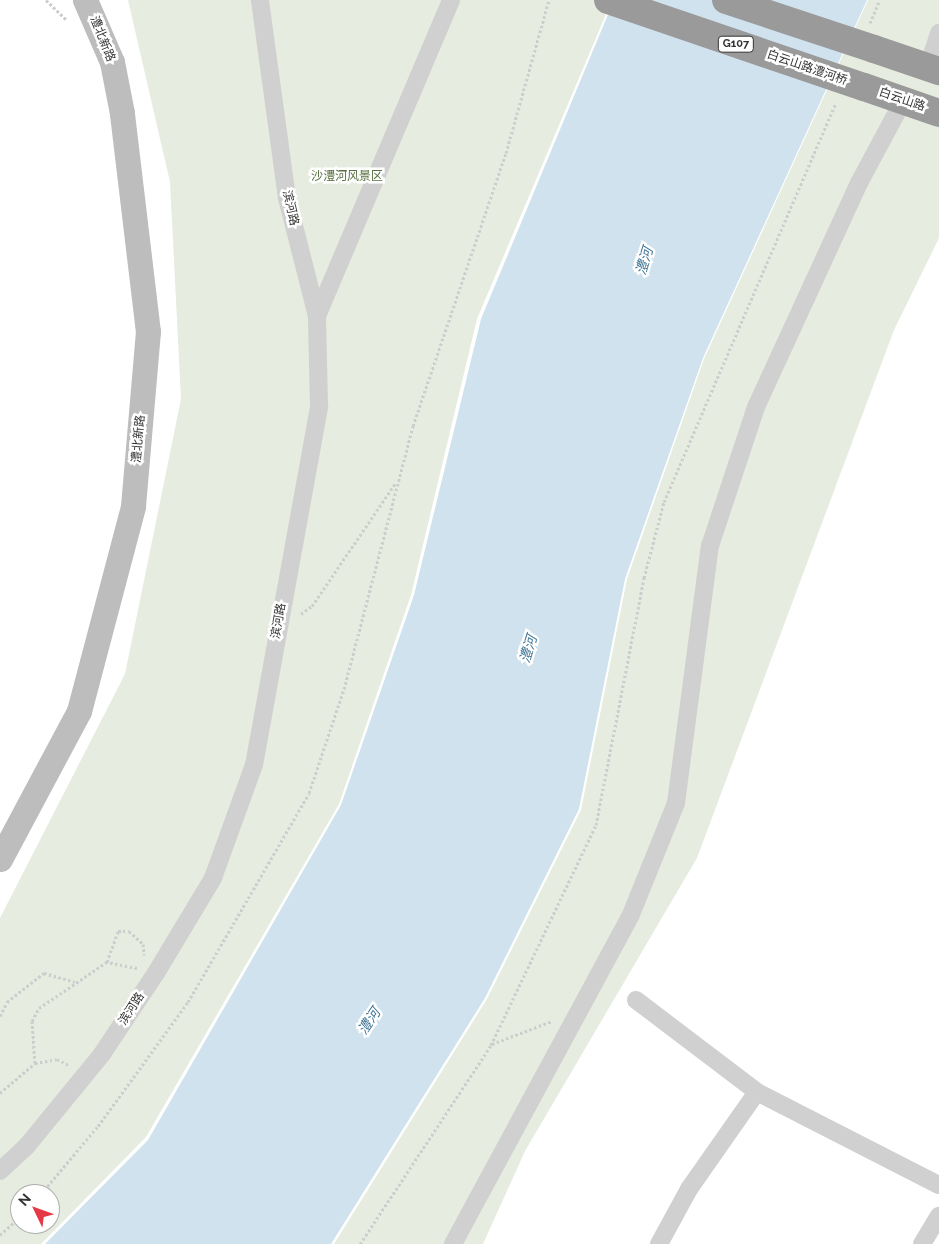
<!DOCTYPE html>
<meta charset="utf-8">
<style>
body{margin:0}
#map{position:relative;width:939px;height:1244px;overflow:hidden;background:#fff;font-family:Raleway,"Noto Sans SC",sans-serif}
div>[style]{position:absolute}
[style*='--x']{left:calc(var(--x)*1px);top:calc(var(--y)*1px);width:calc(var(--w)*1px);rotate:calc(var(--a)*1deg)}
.green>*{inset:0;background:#e6ecdf}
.water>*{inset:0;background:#cfe2ee}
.path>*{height:3px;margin-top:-1.5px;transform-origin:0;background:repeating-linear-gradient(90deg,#cdcdcd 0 2.5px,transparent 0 5px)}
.street>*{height:18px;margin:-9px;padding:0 9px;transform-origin:9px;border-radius:9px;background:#d0d0d0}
.secondary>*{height:25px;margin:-12.5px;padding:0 12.5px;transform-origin:12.5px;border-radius:12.5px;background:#bdbdbd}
.highway>*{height:28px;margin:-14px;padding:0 14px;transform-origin:14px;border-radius:14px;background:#9a9a9a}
.highway-bridge>*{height:28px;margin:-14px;padding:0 14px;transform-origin:14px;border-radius:14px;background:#9a9a9a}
span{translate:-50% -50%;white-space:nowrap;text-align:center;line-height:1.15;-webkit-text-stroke:5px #fff;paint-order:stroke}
.shield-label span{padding:1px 4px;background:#fff;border:1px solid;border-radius:4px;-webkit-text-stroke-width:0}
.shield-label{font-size:11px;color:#333;font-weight:700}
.street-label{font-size:12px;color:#333}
.park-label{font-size:12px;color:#56703f}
.water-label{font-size:14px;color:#3f7597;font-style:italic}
.north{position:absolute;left:10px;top:1184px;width:50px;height:50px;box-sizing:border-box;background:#fff;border:1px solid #adadad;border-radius:50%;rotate:312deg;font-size:14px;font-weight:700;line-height:20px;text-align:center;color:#333}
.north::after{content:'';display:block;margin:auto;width:18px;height:22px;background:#e63946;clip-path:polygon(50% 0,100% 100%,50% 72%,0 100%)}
</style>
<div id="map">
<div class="green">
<div style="clip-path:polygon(evenodd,128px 0,612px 0,477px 319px,411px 595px,339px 804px,146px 1137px,41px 1244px,0 1244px,0 918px,125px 674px,181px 399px,170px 182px,128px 0,20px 1194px,50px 1194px,50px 1224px,20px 1224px,20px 1194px)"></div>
<div style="clip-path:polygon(868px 0,939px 0,939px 238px,894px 330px,697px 858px,525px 1151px,483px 1244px,334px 1244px,487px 999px,581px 810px,627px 579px,704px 359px)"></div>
</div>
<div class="water">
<div style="clip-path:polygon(614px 0,867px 0,703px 358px,625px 579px,579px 809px,485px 998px,331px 1244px,45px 1244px,148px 1140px,341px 805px,414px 595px,481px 319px)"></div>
</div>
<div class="path">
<div style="--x:46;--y:0;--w:29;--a:44"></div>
<div style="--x:870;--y:23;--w:25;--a:-67"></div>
<div style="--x:301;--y:614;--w:14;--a:-36"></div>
<div style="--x:312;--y:606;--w:148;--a:-55.8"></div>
<div style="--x:137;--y:968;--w:31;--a:-169"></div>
<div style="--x:107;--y:962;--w:33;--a:-70"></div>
<div style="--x:118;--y:931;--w:11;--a:0"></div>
<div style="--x:129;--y:931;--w:19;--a:43"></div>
<div style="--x:143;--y:944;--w:11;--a:85"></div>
<div style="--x:0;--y:1016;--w:16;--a:-63"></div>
<div style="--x:7;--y:1002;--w:47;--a:-38.1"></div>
<div style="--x:44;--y:973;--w:32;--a:16"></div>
<div style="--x:492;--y:1044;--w:64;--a:-21"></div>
<div style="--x:35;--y:1063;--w:42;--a:-94.1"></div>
<div style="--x:32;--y:1021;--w:15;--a:-62"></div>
<div style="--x:39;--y:1008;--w:82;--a:-34.1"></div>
<div style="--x:0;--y:1093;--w:46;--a:-40.6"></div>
<div style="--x:35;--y:1063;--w:22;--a:-10"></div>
<div style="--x:57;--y:1059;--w:15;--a:28"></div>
<div style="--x:41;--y:1194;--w:89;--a:-50"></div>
<div style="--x:98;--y:1126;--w:153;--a:-54"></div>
<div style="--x:188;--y:1002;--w:241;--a:-59.9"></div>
<div style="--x:309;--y:793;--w:110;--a:-71.4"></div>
<div style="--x:344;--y:689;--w:272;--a:-75.3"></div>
<div style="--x:413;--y:426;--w:288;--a:-71.2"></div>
<div style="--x:506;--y:153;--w:159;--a:-74.3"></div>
<div style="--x:0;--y:1235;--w:27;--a:-42"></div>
<div style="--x:360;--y:1244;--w:238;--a:-56.6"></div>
<div style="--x:491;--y:1045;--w:244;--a:-64.5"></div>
<div style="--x:596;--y:825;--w:252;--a:-79"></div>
<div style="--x:644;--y:578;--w:79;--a:-75.3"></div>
<div style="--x:664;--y:502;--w:434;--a:-66.7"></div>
</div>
<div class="street">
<div style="--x:928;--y:67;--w:36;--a:-72"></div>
<div style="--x:317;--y:316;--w:343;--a:-67"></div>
<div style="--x:636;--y:1000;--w:152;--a:37.2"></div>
<div style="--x:757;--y:1092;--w:204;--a:27.1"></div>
<div style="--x:0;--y:1171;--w:35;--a:-43"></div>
<div style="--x:26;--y:1147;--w:120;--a:-50.7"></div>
<div style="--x:102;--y:1054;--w:97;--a:-56.3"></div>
<div style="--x:156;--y:973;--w:111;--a:-59"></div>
<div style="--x:213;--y:878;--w:120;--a:-70.1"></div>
<div style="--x:254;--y:765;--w:365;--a:-79.7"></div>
<div style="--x:319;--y:406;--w:90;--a:-91.3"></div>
<div style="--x:317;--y:316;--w:122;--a:-104.3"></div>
<div style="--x:287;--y:198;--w:200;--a:-97.8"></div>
<div style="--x:453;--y:1244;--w:372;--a:-61.6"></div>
<div style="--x:630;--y:917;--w:123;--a:-68"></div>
<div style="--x:676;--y:803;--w:259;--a:-82.5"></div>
<div style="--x:710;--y:546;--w:146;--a:-71.7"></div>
<div style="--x:756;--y:407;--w:247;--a:-65.3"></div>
<div style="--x:859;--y:183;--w:93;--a:-61.8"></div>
<div style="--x:659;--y:1244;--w:63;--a:-61.4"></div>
<div style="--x:689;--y:1189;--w:118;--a:-55"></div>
<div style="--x:922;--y:1244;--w:33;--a:-59"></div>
</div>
<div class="secondary">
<div style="--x:0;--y:859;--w:168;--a:-61.9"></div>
<div style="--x:79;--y:711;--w:212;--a:-75.2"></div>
<div style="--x:133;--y:506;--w:175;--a:-85.1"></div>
<div style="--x:148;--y:332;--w:221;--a:-96.8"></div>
<div style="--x:122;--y:113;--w:52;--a:-101.1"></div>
<div style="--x:112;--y:62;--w:68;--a:-113.5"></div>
</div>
<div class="highway">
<div style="--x:874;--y:49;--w:69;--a:18.7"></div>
<div style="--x:864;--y:87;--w:79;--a:19.1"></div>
</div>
<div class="highway-bridge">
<div style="--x:608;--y:0;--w:270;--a:18.8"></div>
<div style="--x:726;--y:0;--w:156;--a:18.3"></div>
</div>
<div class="shield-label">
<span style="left:736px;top:44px">G107</span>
</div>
<div class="street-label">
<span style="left:102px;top:39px;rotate:68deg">澧北新路</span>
<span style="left:807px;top:68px;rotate:19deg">白云山路澧河桥</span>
<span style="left:902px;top:100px;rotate:19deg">白云山路</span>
<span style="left:290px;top:208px;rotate:77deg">滨河路</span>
<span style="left:139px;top:439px;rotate:-85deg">澧北新路</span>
<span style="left:279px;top:621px;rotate:-80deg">滨河路</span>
<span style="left:132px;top:1009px;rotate:-57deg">滨河路</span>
</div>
<div class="park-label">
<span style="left:347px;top:177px">沙澧河风景区</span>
</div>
<div class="water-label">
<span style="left:644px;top:261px;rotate:-73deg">澧河</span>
<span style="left:528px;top:649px;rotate:-73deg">澧河</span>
<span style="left:369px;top:1021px;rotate:-56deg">澧河</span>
</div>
<div class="north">N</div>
</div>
